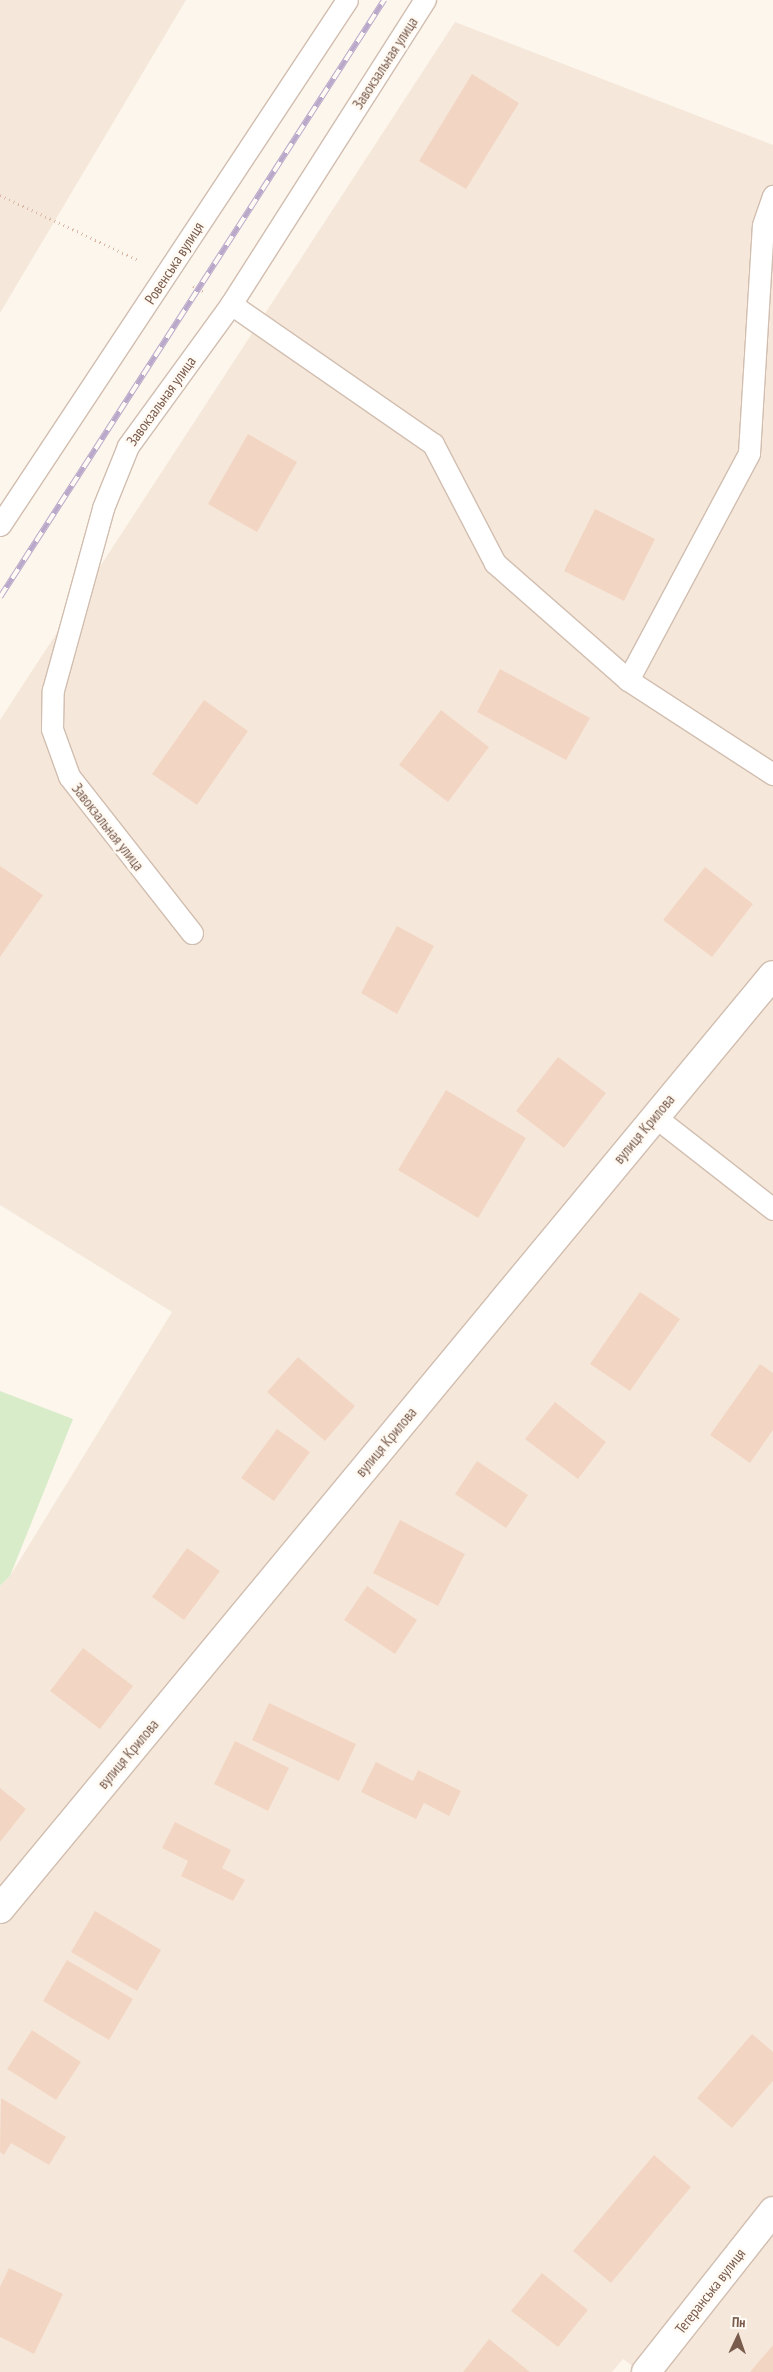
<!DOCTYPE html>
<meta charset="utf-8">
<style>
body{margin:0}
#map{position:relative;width:773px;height:2372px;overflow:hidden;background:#fdf6ec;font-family:"PT Sans Narrow",sans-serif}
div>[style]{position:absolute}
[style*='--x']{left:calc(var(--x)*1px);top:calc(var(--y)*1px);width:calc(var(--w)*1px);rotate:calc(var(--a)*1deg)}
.residential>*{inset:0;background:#f5e8da}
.green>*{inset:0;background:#d8ecc9}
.building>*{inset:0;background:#f3d5c3}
.path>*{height:3px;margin-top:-1.5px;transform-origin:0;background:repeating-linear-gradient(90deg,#d9b8a5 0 1px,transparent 0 5px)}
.roads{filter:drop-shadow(1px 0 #d1beb0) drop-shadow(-1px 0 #d1beb0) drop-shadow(0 1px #d1beb0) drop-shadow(0 -1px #d1beb0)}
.service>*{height:21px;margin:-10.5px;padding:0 10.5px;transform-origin:10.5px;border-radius:10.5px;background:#fff}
.minor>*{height:28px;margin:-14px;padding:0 14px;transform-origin:14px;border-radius:14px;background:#fff}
.rail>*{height:5.5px;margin-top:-2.75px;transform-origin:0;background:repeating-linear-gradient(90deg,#fffaf3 0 11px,#b9a8c9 0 22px);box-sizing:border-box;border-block:1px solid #b9a8c9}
span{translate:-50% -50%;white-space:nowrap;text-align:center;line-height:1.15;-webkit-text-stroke:5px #fffaf3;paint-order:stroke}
.street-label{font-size:15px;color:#7a5c4d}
.north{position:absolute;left:713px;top:2312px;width:50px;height:50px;-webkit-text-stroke:4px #fffaf3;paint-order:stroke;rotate:3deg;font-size:14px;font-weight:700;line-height:20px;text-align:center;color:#7a5c4d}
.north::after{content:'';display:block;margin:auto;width:18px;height:22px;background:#7a5c4d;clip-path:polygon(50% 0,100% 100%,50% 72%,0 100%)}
</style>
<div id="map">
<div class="residential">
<div style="clip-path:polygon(0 0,186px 0,0 313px)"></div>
<div style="clip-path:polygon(455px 22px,773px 145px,773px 2372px,640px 2372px,623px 2359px,612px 2372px,0 2372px,0 1586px,10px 1576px,172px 1312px,0 1205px,0 720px)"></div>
</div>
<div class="green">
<div style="clip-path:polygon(0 1391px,73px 1419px,10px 1576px,0 1586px)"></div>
</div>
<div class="building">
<div style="clip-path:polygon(472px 74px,519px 103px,466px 189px,419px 161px)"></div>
<div style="clip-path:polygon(248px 434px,297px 462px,257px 532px,208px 504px)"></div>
<div style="clip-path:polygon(595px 509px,655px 539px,624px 601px,564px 571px)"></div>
<div style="clip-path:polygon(500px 669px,590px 718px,566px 760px,477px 712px)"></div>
<div style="clip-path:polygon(204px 700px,248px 731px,197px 805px,152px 774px)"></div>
<div style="clip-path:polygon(441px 710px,489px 747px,448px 802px,399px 765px)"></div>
<div style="clip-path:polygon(0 866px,43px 895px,0 957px)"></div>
<div style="clip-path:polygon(705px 867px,753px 904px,712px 957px,663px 920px)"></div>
<div style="clip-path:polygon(397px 926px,434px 946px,397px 1014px,361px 993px)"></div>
<div style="clip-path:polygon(558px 1057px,606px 1093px,564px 1148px,516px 1111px)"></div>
<div style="clip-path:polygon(446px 1090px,526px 1138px,478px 1218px,398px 1170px)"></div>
<div style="clip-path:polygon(640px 1292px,680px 1319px,630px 1391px,590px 1364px)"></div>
<div style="clip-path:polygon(298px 1357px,355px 1406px,325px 1441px,267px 1392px)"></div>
<div style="clip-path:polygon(760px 1364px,773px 1373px,773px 1430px,750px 1463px,710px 1435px)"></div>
<div style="clip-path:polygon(555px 1402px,606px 1442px,578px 1479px,525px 1439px)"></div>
<div style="clip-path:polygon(277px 1429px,310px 1452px,274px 1501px,241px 1478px)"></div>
<div style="clip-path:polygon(477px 1461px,528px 1495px,506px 1528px,455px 1494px)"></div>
<div style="clip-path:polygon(400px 1520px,465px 1554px,438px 1606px,373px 1573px)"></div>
<div style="clip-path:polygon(187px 1548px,220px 1571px,184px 1620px,152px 1597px)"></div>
<div style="clip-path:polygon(367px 1586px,417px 1620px,395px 1654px,344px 1620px)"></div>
<div style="clip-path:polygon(83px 1648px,133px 1686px,100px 1729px,50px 1691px)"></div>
<div style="clip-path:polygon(269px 1703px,356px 1744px,339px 1781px,252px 1740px)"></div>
<div style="clip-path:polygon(235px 1741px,289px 1768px,268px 1811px,214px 1784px)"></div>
<div style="clip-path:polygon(376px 1762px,413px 1781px,418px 1770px,461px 1791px,449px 1816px,424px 1803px,416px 1819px,361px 1792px)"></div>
<div style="clip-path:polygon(0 1788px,26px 1809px,0 1842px)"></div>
<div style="clip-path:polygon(175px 1822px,231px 1850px,222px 1868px,245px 1880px,233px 1901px,181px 1876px,188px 1861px,162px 1848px)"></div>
<div style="clip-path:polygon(95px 1911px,161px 1950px,137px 1991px,71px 1952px)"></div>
<div style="clip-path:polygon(67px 1960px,133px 1999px,109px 2040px,43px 2001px)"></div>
<div style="clip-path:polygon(32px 2030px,81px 2062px,56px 2100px,7px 2069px)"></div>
<div style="clip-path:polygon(752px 2034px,773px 2052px,773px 2081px,732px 2128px,697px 2098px)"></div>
<div style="clip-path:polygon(1px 2098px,66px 2137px,49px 2165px,11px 2143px,4px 2155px,0 2152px)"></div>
<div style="clip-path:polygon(654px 2155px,691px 2187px,611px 2283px,573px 2251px)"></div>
<div style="clip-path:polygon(9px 2268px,63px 2294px,34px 2354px,0 2337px,0 2287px)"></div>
<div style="clip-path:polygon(542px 2273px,588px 2310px,558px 2347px,511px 2311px)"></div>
<div style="clip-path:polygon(489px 2339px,530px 2372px,463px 2372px)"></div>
<div style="clip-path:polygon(773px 2345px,773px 2372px,750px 2372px)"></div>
</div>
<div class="path">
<div style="--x:0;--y:195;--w:155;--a:25.2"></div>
<div style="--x:193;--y:286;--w:13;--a:27"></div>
</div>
<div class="roads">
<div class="service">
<div style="--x:231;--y:304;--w:246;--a:34.7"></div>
<div style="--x:433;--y:444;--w:134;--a:62.5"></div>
<div style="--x:495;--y:563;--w:177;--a:41.3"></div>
<div style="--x:628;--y:680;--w:173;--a:33"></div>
<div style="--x:0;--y:525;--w:629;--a:-56.54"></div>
<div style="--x:628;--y:680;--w:257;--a:-61.9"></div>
<div style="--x:749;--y:453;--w:228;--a:-86.5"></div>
<div style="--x:763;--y:225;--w:31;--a:-71"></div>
<div style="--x:192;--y:933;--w:199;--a:-128.1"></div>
<div style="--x:69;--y:776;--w:50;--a:-109.9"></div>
<div style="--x:52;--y:729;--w:39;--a:-89"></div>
<div style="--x:53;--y:690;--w:189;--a:-74.6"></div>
<div style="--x:103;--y:508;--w:67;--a:-68"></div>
<div style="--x:128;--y:446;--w:175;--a:-54"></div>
<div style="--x:231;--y:304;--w:361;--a:-57.5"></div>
<div style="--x:654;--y:1116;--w:151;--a:38"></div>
</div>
<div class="minor">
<div style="--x:0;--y:1909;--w:1212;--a:-50.39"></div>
<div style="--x:646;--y:2372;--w:205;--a:-51.7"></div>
</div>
</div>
<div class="rail">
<div style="--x:0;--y:597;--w:710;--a:-57.25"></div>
</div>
<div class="street-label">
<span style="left:385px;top:63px;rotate:-57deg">Завокзальная улица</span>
<span style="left:174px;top:263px;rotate:-57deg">Ровенська вулиця</span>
<span style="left:161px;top:401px;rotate:-54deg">Завокзальная улица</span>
<span style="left:108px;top:827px;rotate:52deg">Завокзальная улица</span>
<span style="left:644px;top:1129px;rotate:-50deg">вулиця Крилова</span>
<span style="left:386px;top:1442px;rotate:-50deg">вулиця Крилова</span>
<span style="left:128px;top:1754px;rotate:-50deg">вулиця Крилова</span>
<span style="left:710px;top:2291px;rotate:-52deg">Тегеранська вулиця</span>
</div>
<div class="north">Пн</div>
</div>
